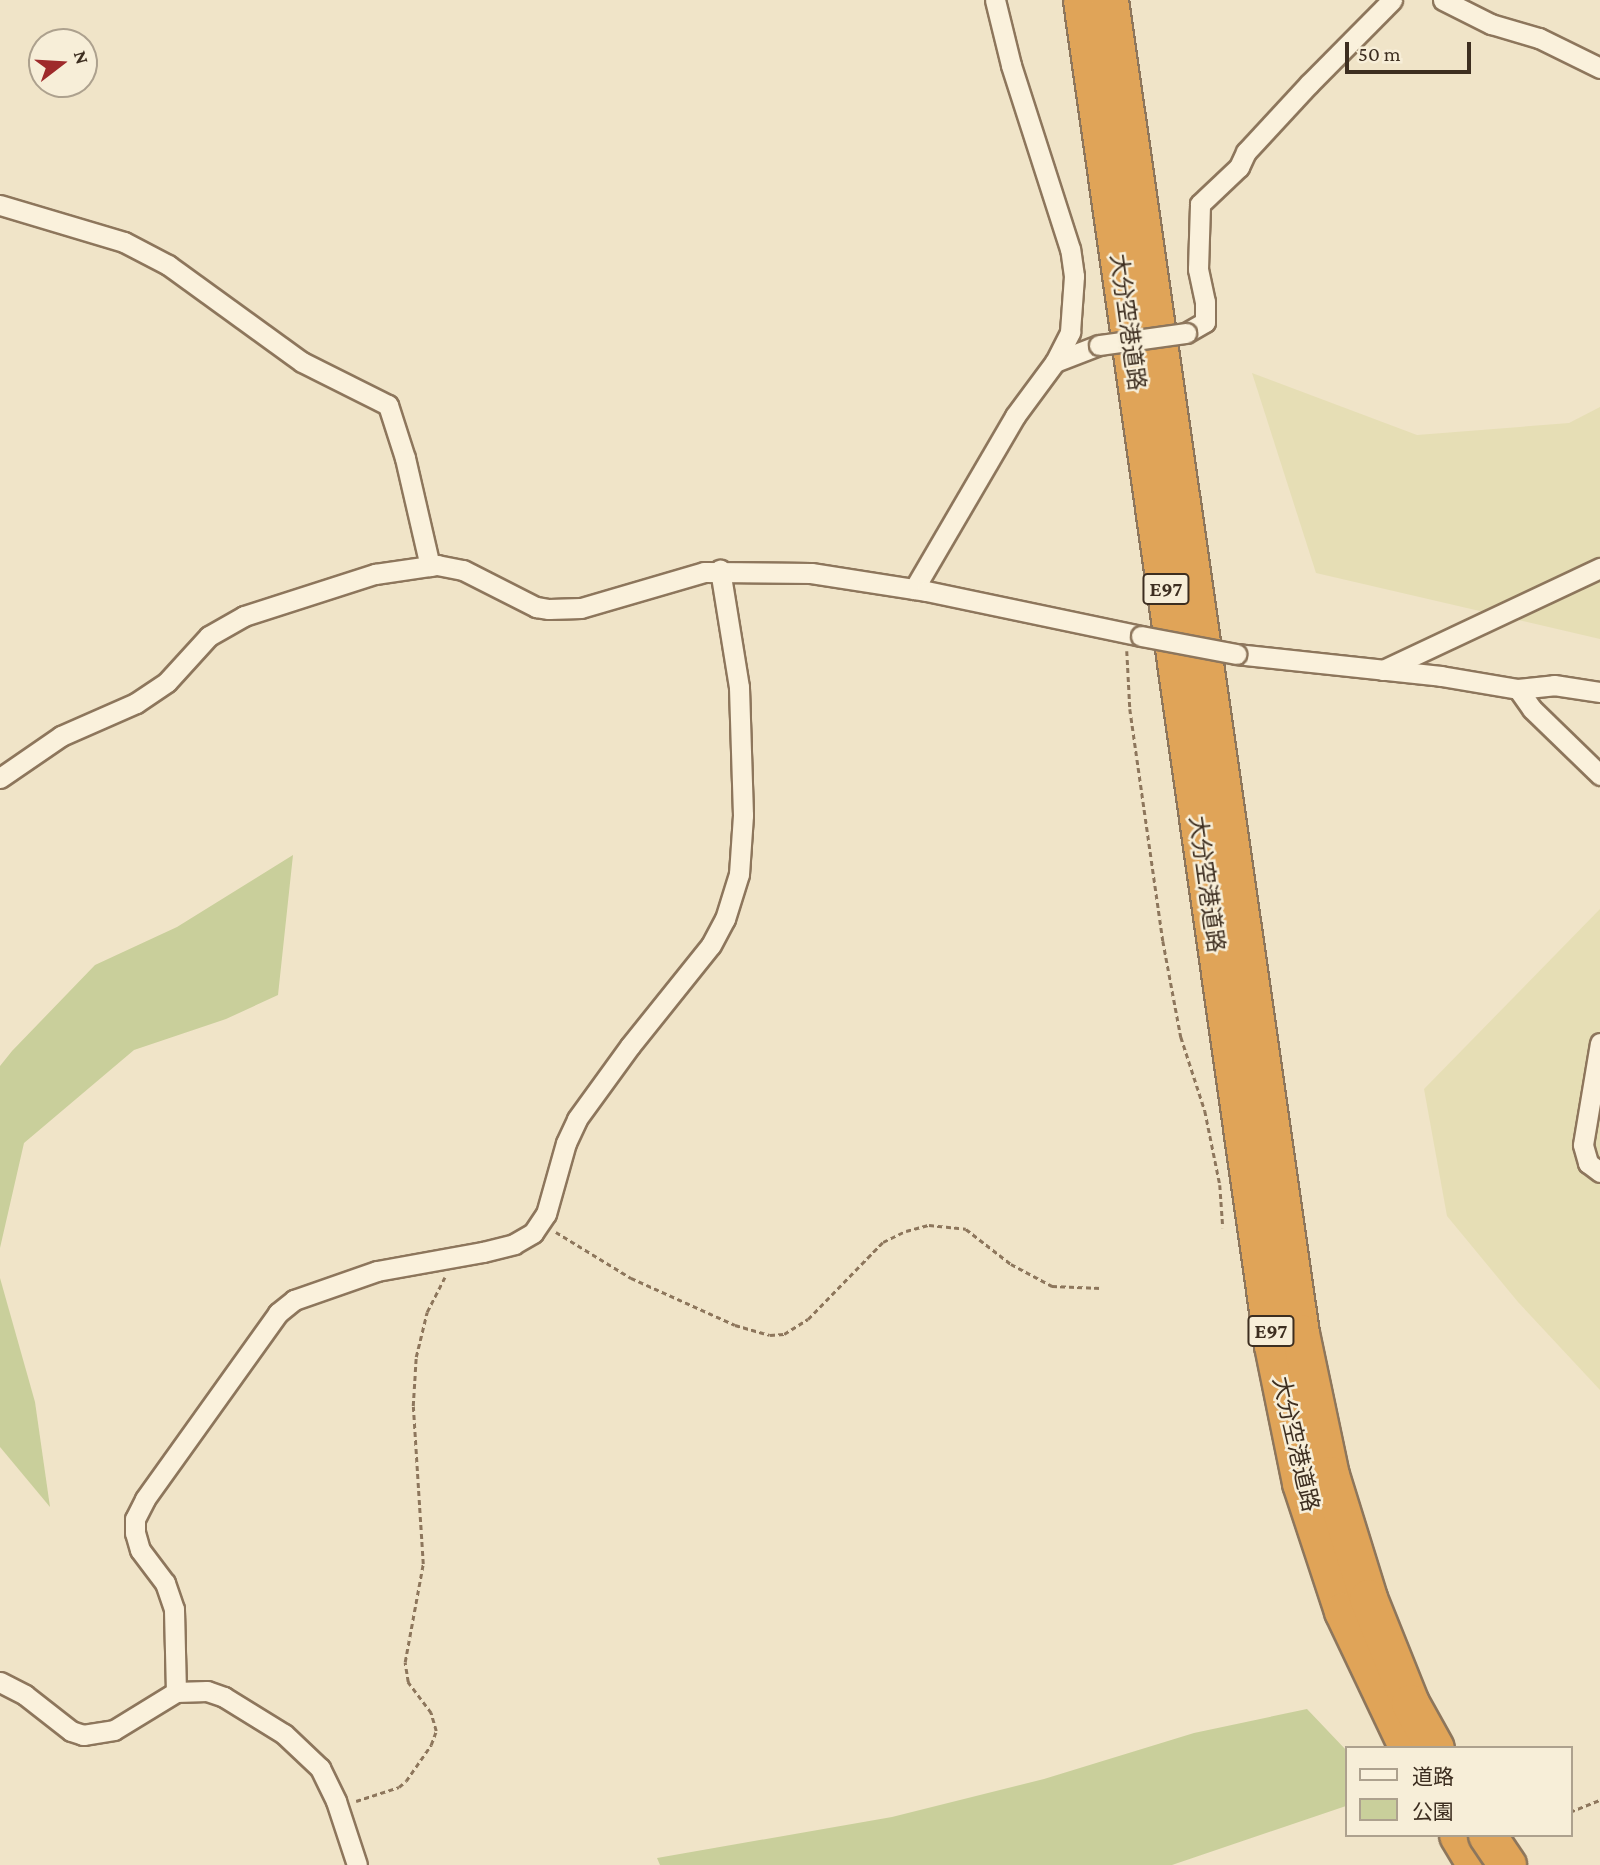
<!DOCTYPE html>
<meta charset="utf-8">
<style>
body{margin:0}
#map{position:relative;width:1600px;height:1865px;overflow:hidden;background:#f0e4c8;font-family:"Crimson Pro","Noto Sans JP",serif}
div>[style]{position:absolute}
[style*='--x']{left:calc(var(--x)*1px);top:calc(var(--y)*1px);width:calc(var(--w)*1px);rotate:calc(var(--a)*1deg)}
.farmland>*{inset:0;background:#e6deb5}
.green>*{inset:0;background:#c9cf9b}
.path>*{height:2.5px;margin-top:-1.25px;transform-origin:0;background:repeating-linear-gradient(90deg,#8d765c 0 5px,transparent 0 8.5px)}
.roads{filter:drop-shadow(2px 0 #8d765c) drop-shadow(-2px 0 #8d765c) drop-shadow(0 2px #8d765c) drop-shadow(0 -2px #8d765c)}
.street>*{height:19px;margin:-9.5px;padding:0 9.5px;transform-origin:9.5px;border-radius:9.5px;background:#faf1dc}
.highway>*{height:37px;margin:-18.5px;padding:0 18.5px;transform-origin:18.5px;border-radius:18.5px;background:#e0a458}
.bridges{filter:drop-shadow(2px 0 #8d765c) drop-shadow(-2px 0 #8d765c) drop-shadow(0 2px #8d765c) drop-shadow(0 -2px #8d765c)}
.street-bridge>*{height:19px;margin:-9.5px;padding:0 9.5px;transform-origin:9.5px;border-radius:9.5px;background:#faf1dc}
.highway-bridge>*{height:37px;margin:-18.5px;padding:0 18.5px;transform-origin:18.5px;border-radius:18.5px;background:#e0a458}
span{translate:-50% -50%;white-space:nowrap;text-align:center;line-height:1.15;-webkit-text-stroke:5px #f7eed8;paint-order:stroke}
.shield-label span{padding:2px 5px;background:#f7eed8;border:2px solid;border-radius:5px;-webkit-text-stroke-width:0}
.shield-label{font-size:21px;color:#3d2e20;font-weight:700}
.street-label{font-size:23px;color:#3d2e20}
.legend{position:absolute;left:1345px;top:1746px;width:228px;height:91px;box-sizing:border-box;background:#f7eed8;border:2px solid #ada18e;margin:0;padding:9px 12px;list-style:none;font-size:21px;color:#3d2e20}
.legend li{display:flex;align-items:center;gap:14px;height:35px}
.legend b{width:35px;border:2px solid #ada18e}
.north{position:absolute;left:28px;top:28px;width:70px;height:70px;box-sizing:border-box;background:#f7eed8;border:2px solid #ada18e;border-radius:50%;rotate:73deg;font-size:19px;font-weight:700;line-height:28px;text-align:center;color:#3d2e20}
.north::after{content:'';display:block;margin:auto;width:24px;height:32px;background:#9e2a2b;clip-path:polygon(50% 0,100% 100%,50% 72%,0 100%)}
.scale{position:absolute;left:1345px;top:42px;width:126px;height:32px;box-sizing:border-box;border:4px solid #3d2e20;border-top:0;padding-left:9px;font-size:21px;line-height:24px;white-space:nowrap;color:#3d2e20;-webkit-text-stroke:5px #f7eed8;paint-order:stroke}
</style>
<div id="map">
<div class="farmland">
<div style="clip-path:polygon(1252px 373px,1417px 435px,1569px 423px,1600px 407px,1600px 639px,1316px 573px)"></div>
<div style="clip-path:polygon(1600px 909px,1600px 1390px,1518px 1302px,1447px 1216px,1424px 1089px)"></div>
</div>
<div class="green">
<div style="clip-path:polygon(293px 855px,278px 995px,226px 1019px,134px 1050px,24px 1143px,0 1248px,0 1066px,12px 1051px,95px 965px,177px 927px)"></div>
<div style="clip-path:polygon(0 1278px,35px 1402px,50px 1507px,0 1447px)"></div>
<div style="clip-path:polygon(1307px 1709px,1346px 1750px,1346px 1806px,1172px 1865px,660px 1865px,657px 1858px,892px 1817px,1044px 1779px,1194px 1733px)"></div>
</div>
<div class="path">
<div style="--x:1127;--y:651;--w:58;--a:87"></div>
<div style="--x:1130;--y:709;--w:234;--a:81.9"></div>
<div style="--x:1163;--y:941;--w:98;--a:79.4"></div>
<div style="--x:1181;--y:1037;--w:78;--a:72"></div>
<div style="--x:1205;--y:1111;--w:76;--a:78.5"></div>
<div style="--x:1220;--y:1185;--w:43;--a:86"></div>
<div style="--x:556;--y:1232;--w:88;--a:31.5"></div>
<div style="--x:631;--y:1278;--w:114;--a:24.3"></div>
<div style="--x:735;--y:1325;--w:36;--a:16"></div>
<div style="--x:770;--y:1335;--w:14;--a:-4"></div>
<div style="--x:784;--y:1334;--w:28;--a:-32"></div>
<div style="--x:808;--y:1319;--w:107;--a:-45.8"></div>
<div style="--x:883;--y:1242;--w:25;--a:-26"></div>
<div style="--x:906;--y:1231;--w:24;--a:-15"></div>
<div style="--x:929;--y:1225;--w:37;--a:6"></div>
<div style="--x:966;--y:1229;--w:57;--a:37.9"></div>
<div style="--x:1011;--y:1264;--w:47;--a:28.2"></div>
<div style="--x:1052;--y:1286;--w:49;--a:2.3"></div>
<div style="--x:356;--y:1801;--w:45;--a:-18"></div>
<div style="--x:399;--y:1787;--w:9;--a:-41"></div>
<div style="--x:406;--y:1781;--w:44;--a:-55.2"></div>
<div style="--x:431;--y:1745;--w:15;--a:-70"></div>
<div style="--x:436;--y:1731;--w:19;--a:-106"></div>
<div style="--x:431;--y:1713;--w:39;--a:-127"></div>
<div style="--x:408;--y:1682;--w:20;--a:-99"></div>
<div style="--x:405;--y:1662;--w:100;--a:-79.6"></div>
<div style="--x:423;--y:1564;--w:158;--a:-93.6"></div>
<div style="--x:413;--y:1406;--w:49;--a:-86.5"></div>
<div style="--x:416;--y:1357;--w:46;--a:-76.3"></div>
<div style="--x:427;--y:1312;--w:39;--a:-63"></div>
<div style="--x:1570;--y:1812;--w:32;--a:-22"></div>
</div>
<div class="roads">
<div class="street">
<div style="--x:1443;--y:0;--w:54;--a:26.6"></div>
<div style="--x:1491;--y:24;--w:50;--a:16.3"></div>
<div style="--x:1539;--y:38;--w:68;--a:26.2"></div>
<div style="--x:0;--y:205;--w:129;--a:16.6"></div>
<div style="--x:124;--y:242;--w:50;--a:27.6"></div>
<div style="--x:168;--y:265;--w:165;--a:35.9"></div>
<div style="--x:302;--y:362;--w:96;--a:26.6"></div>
<div style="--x:388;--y:405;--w:56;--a:72.2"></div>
<div style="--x:405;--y:458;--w:111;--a:77"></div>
<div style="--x:1186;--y:333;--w:22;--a:-30"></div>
<div style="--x:1205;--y:322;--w:20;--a:-90"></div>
<div style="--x:1205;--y:302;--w:34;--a:-102"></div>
<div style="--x:1198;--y:269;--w:65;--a:-88.2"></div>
<div style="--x:1200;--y:204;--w:54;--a:-43.5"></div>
<div style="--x:1239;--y:167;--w:17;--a:-65"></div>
<div style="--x:1246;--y:152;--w:93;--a:-47.2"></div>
<div style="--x:1309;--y:84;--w:118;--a:-45.3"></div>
<div style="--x:1055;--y:362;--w:47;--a:-21.1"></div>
<div style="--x:914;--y:589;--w:200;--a:-59.7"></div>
<div style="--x:1015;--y:416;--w:67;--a:-53.5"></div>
<div style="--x:1055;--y:362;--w:34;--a:-63"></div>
<div style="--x:1070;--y:332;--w:56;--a:-85.9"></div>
<div style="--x:1074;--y:276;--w:27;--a:-98"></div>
<div style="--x:1070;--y:249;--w:193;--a:-107.8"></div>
<div style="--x:1011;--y:65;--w:67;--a:-103.8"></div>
<div style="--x:1236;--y:654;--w:206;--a:6.1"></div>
<div style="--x:1441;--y:676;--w:78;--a:9.6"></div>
<div style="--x:1518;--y:689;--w:36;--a:-6"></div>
<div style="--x:1554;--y:685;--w:47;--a:8.7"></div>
<div style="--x:1383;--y:670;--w:240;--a:-25.2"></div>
<div style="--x:1518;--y:689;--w:24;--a:55"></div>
<div style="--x:1532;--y:709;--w:95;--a:44.1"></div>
<div style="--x:0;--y:778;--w:74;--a:-34.5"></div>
<div style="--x:61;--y:736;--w:82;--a:-23.7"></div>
<div style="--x:136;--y:703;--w:37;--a:-34"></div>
<div style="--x:167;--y:682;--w:62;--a:-47.6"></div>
<div style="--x:209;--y:636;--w:40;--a:-29.7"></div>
<div style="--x:244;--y:616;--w:138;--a:-17.8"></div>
<div style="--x:375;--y:574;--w:63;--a:-8.3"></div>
<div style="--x:437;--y:565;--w:26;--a:11"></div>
<div style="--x:463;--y:570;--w:82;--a:26.9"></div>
<div style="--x:536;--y:607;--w:13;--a:9"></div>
<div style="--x:549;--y:609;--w:32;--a:-2"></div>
<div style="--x:581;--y:608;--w:128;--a:-16.3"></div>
<div style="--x:704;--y:572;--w:107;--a:0.5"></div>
<div style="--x:811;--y:573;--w:116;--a:8.9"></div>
<div style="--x:926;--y:591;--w:220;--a:11.8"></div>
<div style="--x:1600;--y:1043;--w:103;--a:99.5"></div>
<div style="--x:1583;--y:1145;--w:19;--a:74"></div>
<div style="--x:1588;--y:1163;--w:15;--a:37"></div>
<div style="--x:0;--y:1682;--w:28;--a:27"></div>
<div style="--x:25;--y:1695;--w:58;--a:38"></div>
<div style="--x:71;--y:1731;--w:13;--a:18"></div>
<div style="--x:83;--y:1735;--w:31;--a:-9"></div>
<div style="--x:114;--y:1730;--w:73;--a:-31.5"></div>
<div style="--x:176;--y:1692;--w:31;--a:-2"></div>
<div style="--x:207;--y:1691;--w:18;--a:19"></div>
<div style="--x:224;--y:1697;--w:70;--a:31.7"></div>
<div style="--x:284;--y:1734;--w:50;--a:43.4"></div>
<div style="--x:320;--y:1768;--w:37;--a:64"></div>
<div style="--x:336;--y:1801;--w:67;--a:71.8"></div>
<div style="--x:176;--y:1692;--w:83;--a:-91.4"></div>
<div style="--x:174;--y:1609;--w:28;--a:-109"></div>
<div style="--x:165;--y:1583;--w:41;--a:-127.1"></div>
<div style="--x:140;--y:1550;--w:18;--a:-106"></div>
<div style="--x:135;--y:1533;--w:14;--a:-90"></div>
<div style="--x:135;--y:1519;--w:22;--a:-63"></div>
<div style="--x:145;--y:1499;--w:229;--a:-54.4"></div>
<div style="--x:278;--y:1313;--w:21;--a:-39"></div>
<div style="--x:294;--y:1300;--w:88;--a:-19.3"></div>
<div style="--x:377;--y:1271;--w:108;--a:-10.2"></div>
<div style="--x:483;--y:1252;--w:32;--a:-14"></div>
<div style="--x:514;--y:1244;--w:22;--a:-30"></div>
<div style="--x:533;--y:1233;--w:23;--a:-56"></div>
<div style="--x:546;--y:1214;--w:74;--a:-74.3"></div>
<div style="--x:566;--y:1143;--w:26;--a:-65"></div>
<div style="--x:577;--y:1119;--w:90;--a:-54"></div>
<div style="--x:630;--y:1046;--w:129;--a:-51.3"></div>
<div style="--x:711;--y:945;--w:30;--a:-62"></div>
<div style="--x:725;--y:919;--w:47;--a:-72.7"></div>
<div style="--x:739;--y:874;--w:59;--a:-86.1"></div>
<div style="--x:743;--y:815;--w:128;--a:-91.8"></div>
<div style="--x:739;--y:687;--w:119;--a:-99.2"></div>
</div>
<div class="highway">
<div style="--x:1082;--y:0;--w:1358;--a:81.92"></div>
<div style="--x:1273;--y:1345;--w:141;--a:78.5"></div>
<div style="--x:1301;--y:1483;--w:135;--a:71.8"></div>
<div style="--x:1343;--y:1611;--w:152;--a:64.6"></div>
<div style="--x:1109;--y:0;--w:1347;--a:81.85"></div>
<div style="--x:1300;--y:1333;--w:145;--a:78.1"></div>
<div style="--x:1330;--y:1475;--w:129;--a:72.8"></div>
<div style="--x:1368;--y:1598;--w:113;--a:68.2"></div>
<div style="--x:1410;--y:1703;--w:51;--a:60.9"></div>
<div style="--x:1458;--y:1835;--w:35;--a:59"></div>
</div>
</div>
<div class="bridges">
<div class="street-bridge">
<div style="--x:1099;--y:345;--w:88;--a:-7.9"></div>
<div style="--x:1141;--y:636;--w:97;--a:10.7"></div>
</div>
<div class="highway-bridge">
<div style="--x:1487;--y:1835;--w:36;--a:56"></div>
</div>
</div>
<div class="shield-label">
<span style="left:1166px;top:589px">E97</span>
<span style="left:1271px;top:1331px">E97</span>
</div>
<div class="street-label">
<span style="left:1128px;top:322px;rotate:82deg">大分空港道路</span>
<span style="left:1207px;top:884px;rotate:82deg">大分空港道路</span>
<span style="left:1296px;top:1444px;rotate:77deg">大分空港道路</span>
</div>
<ul class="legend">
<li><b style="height:9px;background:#faf1dc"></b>道路</li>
<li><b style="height:19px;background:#c9cf9b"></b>公園</li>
</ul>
<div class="north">N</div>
<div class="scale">50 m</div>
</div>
